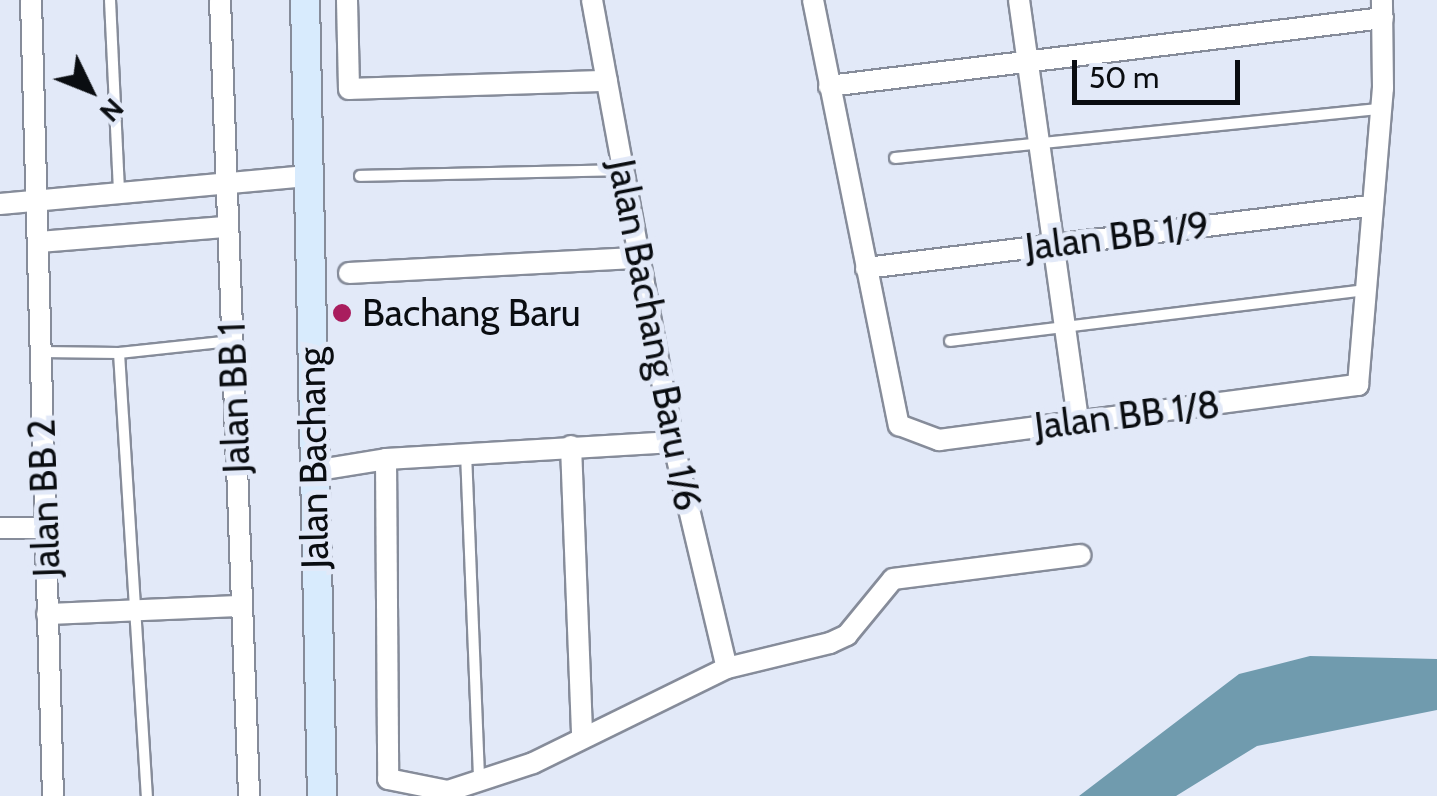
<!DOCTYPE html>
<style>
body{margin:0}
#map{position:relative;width:1437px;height:796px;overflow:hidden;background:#e2e9f8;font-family:Cabin,sans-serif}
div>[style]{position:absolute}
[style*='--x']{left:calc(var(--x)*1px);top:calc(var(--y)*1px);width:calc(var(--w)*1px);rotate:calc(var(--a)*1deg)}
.water>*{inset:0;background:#709bae}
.roads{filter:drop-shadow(2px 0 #868c9a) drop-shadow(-2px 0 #868c9a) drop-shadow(0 2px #868c9a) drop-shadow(0 -2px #868c9a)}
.lane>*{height:10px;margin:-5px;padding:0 5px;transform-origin:5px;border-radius:5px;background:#fff}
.street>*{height:20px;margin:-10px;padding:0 10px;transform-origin:10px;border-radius:10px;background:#fff}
.secondary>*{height:28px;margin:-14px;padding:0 14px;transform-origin:14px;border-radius:14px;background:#d8ebfd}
.dots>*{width:28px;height:28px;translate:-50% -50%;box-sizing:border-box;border:5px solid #e2e9f8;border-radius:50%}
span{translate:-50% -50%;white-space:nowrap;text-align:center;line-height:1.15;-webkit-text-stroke:10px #e2e9f8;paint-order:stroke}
.street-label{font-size:38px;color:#0a0d11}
.poi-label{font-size:38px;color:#0a0d11}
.left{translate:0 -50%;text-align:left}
.north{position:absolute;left:40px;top:40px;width:100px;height:100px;-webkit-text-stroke:8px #e2e9f8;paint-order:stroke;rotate:133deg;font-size:28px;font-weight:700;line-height:40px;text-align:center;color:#0a0d11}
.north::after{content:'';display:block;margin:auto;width:35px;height:45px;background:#0a0d11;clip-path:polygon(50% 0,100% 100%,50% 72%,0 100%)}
.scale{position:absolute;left:1072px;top:60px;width:168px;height:45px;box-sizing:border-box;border:5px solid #0a0d11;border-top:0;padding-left:12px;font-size:30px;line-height:35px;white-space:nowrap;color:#0a0d11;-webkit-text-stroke:8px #e2e9f8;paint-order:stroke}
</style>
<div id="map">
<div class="water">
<div style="clip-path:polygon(1310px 656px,1437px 659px,1437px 710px,1257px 746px,1176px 796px,1079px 796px,1239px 674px)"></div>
</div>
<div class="roads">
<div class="lane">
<div style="--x:110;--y:0;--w:192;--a:87.3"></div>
<div style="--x:895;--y:158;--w:488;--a:-5.8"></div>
<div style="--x:360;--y:176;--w:262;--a:-1.3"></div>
<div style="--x:950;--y:341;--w:416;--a:-7"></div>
<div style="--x:41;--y:352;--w:78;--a:0.7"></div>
<div style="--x:119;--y:353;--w:114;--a:-6.1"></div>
<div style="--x:119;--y:353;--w:444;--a:86.4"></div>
<div style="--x:466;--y:453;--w:328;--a:87.7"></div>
</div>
<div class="street">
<div style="--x:31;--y:0;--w:796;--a:88.42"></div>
<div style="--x:220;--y:0;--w:797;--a:87.91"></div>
<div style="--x:347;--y:0;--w:89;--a:88.7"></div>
<div style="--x:349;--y:89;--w:258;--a:-1.8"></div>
<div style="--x:592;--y:0;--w:449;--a:79.6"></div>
<div style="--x:673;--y:442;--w:232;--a:76.6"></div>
<div style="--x:813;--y:0;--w:434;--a:78.6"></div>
<div style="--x:899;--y:425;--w:43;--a:20.6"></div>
<div style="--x:939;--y:440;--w:423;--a:-7.5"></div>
<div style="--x:1358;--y:385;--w:298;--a:-85.2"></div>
<div style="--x:1383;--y:88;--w:88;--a:-90.7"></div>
<div style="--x:1019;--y:0;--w:426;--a:82"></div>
<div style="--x:829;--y:86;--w:558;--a:-7"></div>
<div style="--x:0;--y:204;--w:311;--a:-5.2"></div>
<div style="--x:39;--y:242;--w:189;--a:-4.6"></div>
<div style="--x:866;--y:268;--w:507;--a:-7.03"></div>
<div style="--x:349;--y:273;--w:290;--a:-3"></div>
<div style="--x:571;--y:446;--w:291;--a:87.8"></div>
<div style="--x:386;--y:459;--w:320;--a:89.6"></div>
<div style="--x:388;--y:779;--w:61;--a:11.3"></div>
<div style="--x:448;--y:791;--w:89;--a:-18.2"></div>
<div style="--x:533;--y:763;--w:216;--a:-26.1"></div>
<div style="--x:727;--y:668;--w:106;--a:-13.6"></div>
<div style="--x:830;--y:643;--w:19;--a:-25"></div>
<div style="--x:847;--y:635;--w:72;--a:-50.6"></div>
<div style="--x:893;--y:579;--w:189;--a:-7.3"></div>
<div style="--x:313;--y:471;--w:74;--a:-9.3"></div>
<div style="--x:386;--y:459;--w:288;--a:-3.4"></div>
<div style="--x:0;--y:528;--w:45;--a:0"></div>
<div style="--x:47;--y:614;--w:193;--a:-2.4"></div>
</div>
<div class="secondary">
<div style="--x:305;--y:0;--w:796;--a:88.78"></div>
</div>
</div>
<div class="dots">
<div style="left:342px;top:313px;background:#a91d5e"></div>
</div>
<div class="street-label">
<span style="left:1117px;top:236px;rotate:-7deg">Jalan BB 1/9</span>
<span style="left:655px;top:335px;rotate:79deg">Jalan Bachang Baru 1/6</span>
<span style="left:234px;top:398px;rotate:-92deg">Jalan BB 1</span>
<span style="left:1127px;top:415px;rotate:-7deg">Jalan BB 1/8</span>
<span style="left:313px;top:458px;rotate:-91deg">Jalan Bachang</span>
<span style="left:44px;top:498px;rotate:-92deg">Jalan BB 2</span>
</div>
<div class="poi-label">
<span class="left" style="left:362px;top:313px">Bachang Baru</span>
</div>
<div class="north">N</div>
<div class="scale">50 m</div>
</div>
